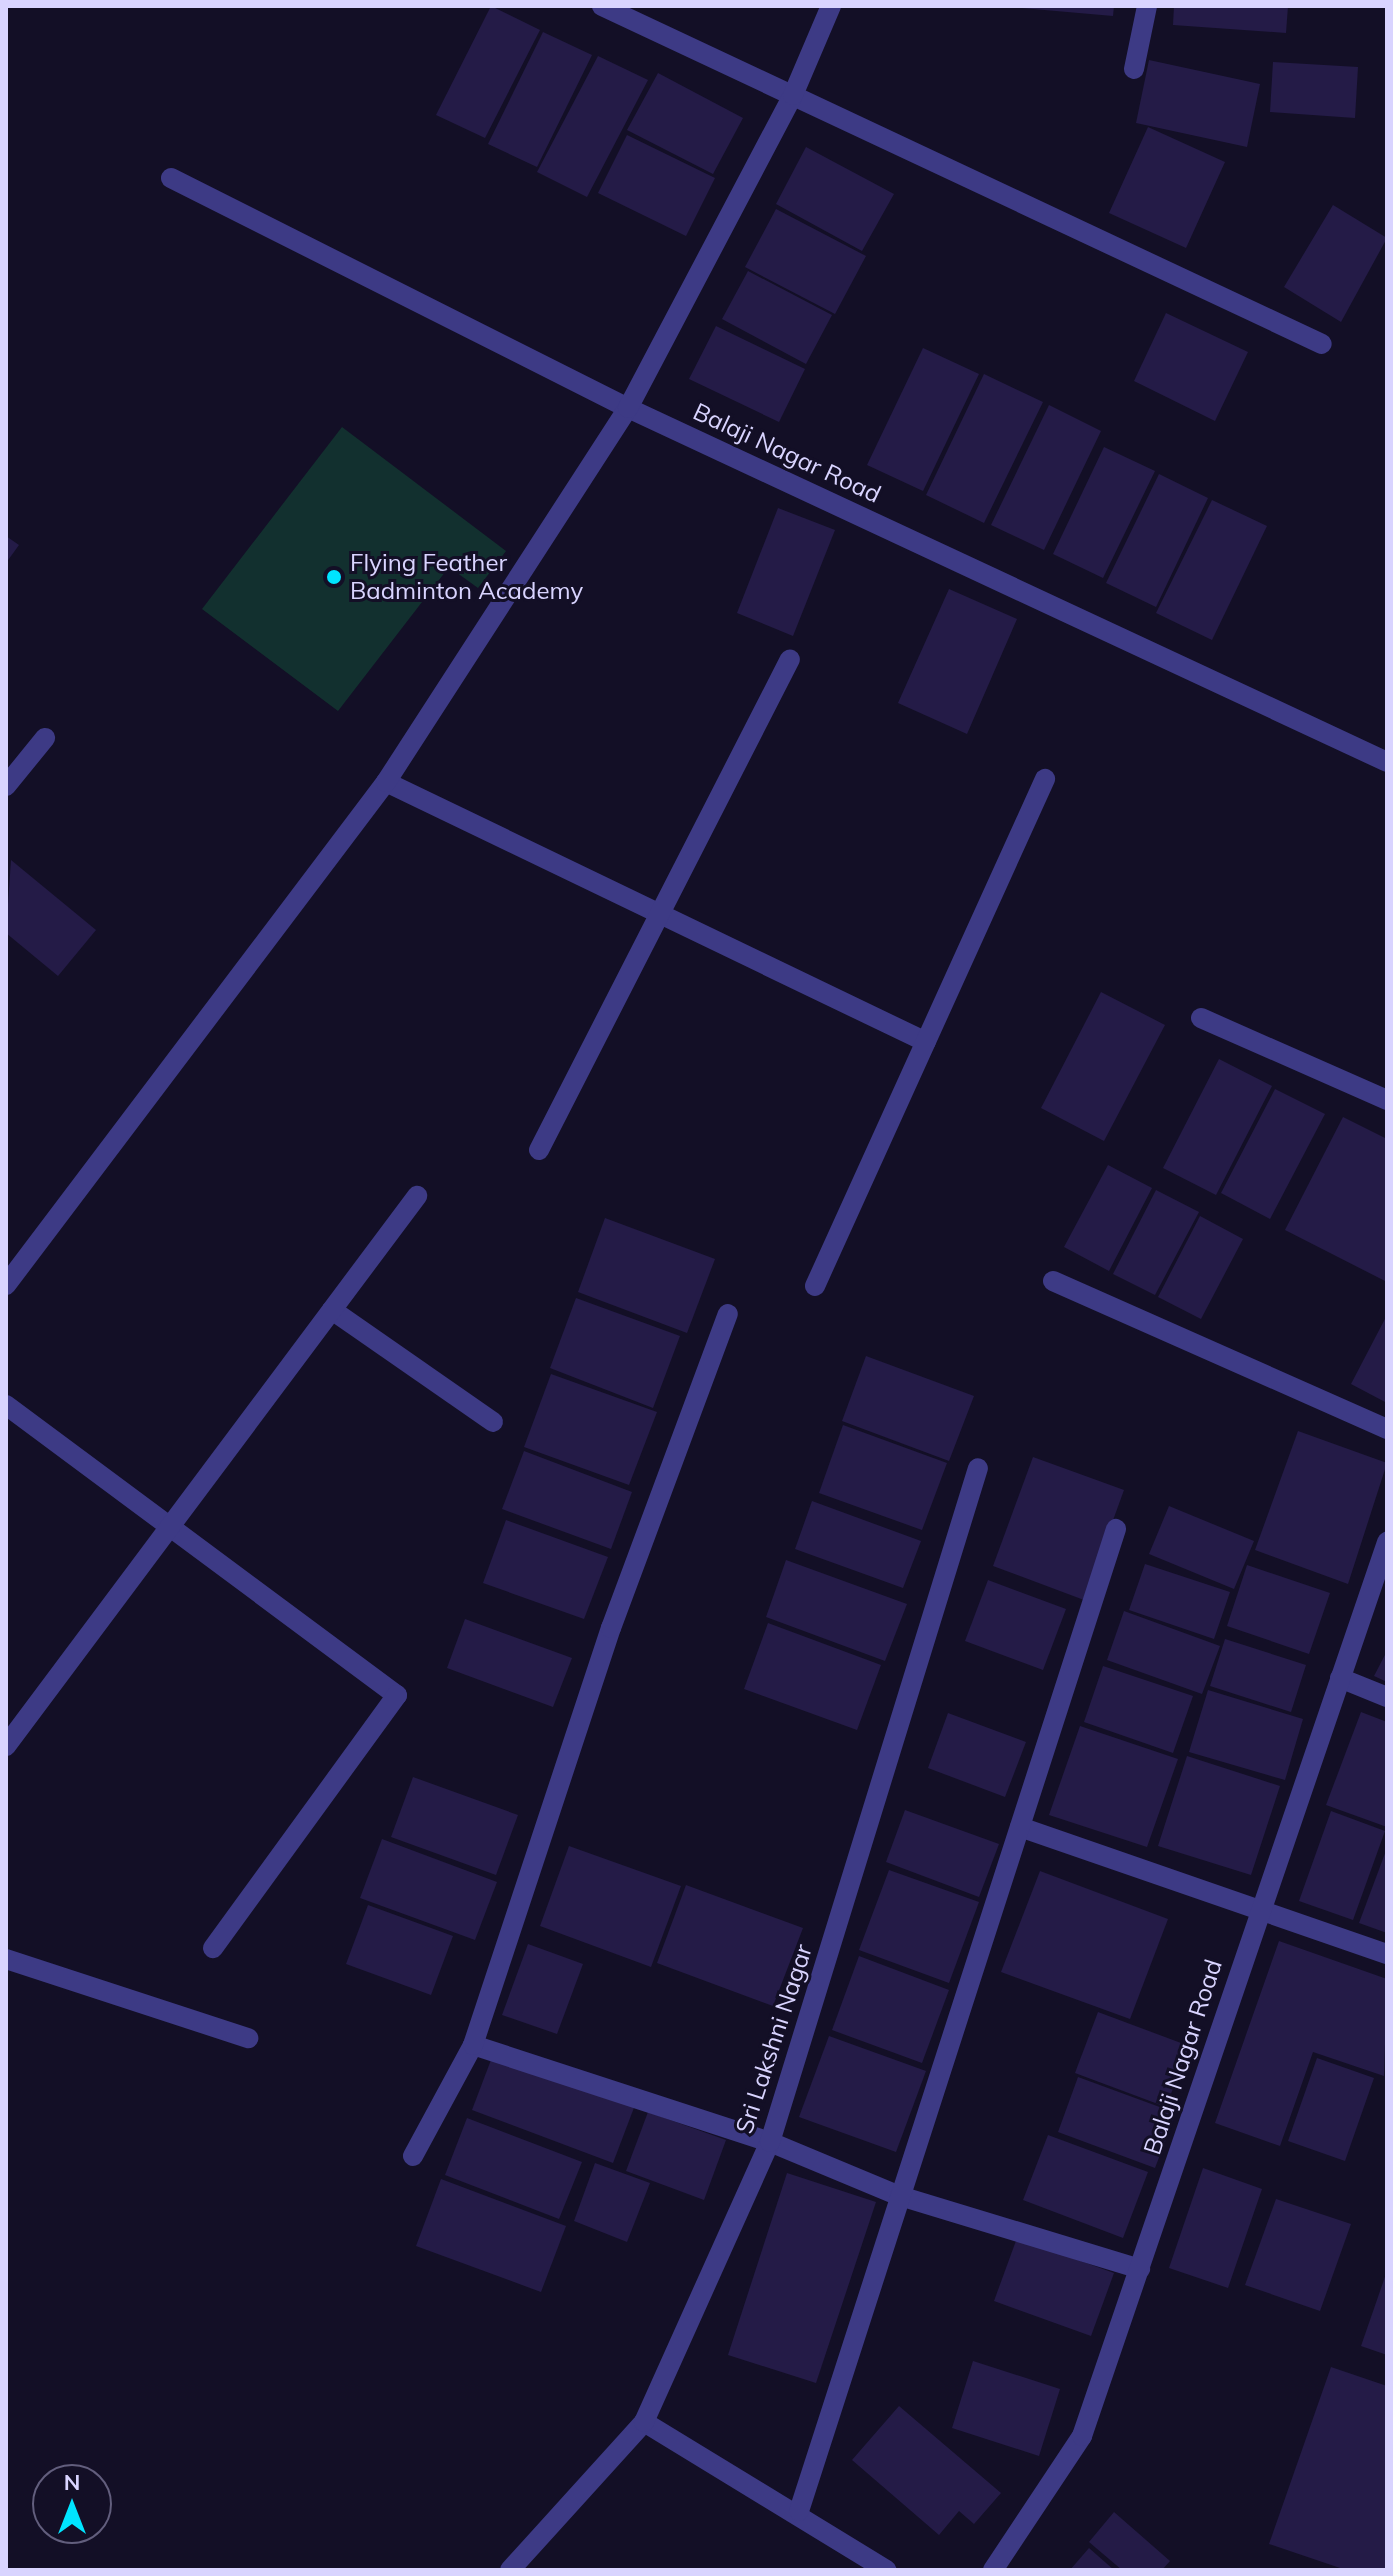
<!DOCTYPE html>
<style>
body{margin:0}
#map{position:relative;width:1393px;height:2576px;overflow:hidden;background:#130f26;font-family:Mulish,sans-serif}
div>[style]{position:absolute}
[style*='--x']{left:calc(var(--x)*1px);top:calc(var(--y)*1px);width:calc(var(--w)*1px);rotate:calc(var(--a)*1deg)}
.green>*{inset:0;background:#12302f}
.building>*{inset:0;background:#241b47}
.street>*{height:20px;margin:-10px;padding:0 10px;transform-origin:10px;border-radius:10px;background:#3d3a85}
.dots>*{width:22px;height:22px;translate:-50% -50%;box-sizing:border-box;border:4px solid #130f26;border-radius:50%}
span{translate:-50% -50%;white-space:nowrap;text-align:center;line-height:1.15;-webkit-text-stroke:6px #130f26;paint-order:stroke}
.street-label{font-size:24px;color:#d9d4ff}
.poi-label{font-size:24px;color:#d9d4ff}
.left{translate:0 -50%;text-align:left}
.frame{position:absolute;inset:0;border:8px solid #d9d4ff;pointer-events:none}
.north{position:absolute;left:32px;top:2464px;width:80px;height:80px;box-sizing:border-box;background:#130f26;border:2px solid #625e7d;border-radius:50%;rotate:0deg;font-size:22px;font-weight:700;line-height:32px;text-align:center;color:#d9d4ff}
.north::after{content:'';display:block;margin:auto;width:28px;height:36px;background:#00e5ff;clip-path:polygon(50% 0,100% 100%,50% 72%,0 100%)}
</style>
<div id="map">
<div class="green">
<div style="clip-path:polygon(342px 427px,506px 551px,478px 588px,449px 567px,338px 711px,202px 609px)"></div>
</div>
<div class="building">
<div style="clip-path:polygon(491px 6px,540px 30px,485px 138px,436px 115px)"></div>
<div style="clip-path:polygon(999px 6px,1114px 6px,1113px 16px)"></div>
<div style="clip-path:polygon(1174px 6px,1288px 6px,1286px 33px,1173px 25px)"></div>
<div style="clip-path:polygon(543px 32px,592px 55px,537px 167px,488px 144px)"></div>
<div style="clip-path:polygon(598px 56px,648px 80px,587px 197px,537px 172px)"></div>
<div style="clip-path:polygon(1149px 60px,1260px 84px,1247px 147px,1136px 123px)"></div>
<div style="clip-path:polygon(1273px 62px,1358px 67px,1355px 118px,1270px 112px)"></div>
<div style="clip-path:polygon(658px 73px,743px 118px,713px 174px,627px 130px)"></div>
<div style="clip-path:polygon(1148px 127px,1225px 162px,1186px 248px,1109px 213px)"></div>
<div style="clip-path:polygon(627px 135px,715px 178px,686px 236px,598px 193px)"></div>
<div style="clip-path:polygon(806px 147px,894px 194px,862px 251px,776px 204px)"></div>
<div style="clip-path:polygon(1333px 205px,1387px 238px,1341px 322px,1284px 287px)"></div>
<div style="clip-path:polygon(776px 209px,866px 256px,835px 314px,745px 267px)"></div>
<div style="clip-path:polygon(748px 271px,832px 315px,806px 364px,722px 319px)"></div>
<div style="clip-path:polygon(1166px 313px,1248px 352px,1215px 421px,1134px 381px)"></div>
<div style="clip-path:polygon(716px 326px,805px 369px,779px 422px,689px 379px)"></div>
<div style="clip-path:polygon(923px 348px,979px 374px,923px 491px,867px 465px)"></div>
<div style="clip-path:polygon(984px 374px,1043px 402px,984px 523px,926px 495px)"></div>
<div style="clip-path:polygon(1049px 405px,1101px 431px,1044px 550px,991px 525px)"></div>
<div style="clip-path:polygon(1104px 447px,1155px 471px,1103px 578px,1053px 554px)"></div>
<div style="clip-path:polygon(1159px 474px,1208px 498px,1156px 607px,1106px 583px)"></div>
<div style="clip-path:polygon(1212px 500px,1267px 526px,1212px 640px,1156px 613px)"></div>
<div style="clip-path:polygon(778px 508px,835px 530px,793px 636px,737px 613px)"></div>
<div style="clip-path:polygon(6px 536px,19px 545px,6px 563px)"></div>
<div style="clip-path:polygon(949px 589px,1017px 619px,967px 734px,898px 703px)"></div>
<div style="clip-path:polygon(11px 860px,96px 930px,58px 976px,6px 933px)"></div>
<div style="clip-path:polygon(1101px 992px,1165px 1025px,1104px 1141px,1041px 1108px)"></div>
<div style="clip-path:polygon(1219px 1059px,1272px 1086px,1216px 1195px,1163px 1168px)"></div>
<div style="clip-path:polygon(1275px 1089px,1325px 1114px,1270px 1219px,1221px 1193px)"></div>
<div style="clip-path:polygon(1343px 1117px,1387px 1139px,1387px 1282px,1285px 1230px)"></div>
<div style="clip-path:polygon(1108px 1165px,1152px 1188px,1109px 1271px,1064px 1247px)"></div>
<div style="clip-path:polygon(1156px 1190px,1199px 1212px,1155px 1295px,1113px 1274px)"></div>
<div style="clip-path:polygon(1200px 1216px,1243px 1239px,1201px 1319px,1158px 1297px)"></div>
<div style="clip-path:polygon(605px 1218px,715px 1259px,687px 1333px,578px 1292px)"></div>
<div style="clip-path:polygon(576px 1298px,680px 1336px,653px 1408px,550px 1368px)"></div>
<div style="clip-path:polygon(1387px 1315px,1387px 1403px,1351px 1384px)"></div>
<div style="clip-path:polygon(866px 1356px,974px 1396px,949px 1461px,842px 1421px)"></div>
<div style="clip-path:polygon(551px 1374px,657px 1412px,629px 1485px,524px 1447px)"></div>
<div style="clip-path:polygon(843px 1425px,947px 1463px,922px 1530px,819px 1493px)"></div>
<div style="clip-path:polygon(1298px 1431px,1387px 1463px,1348px 1584px,1255px 1550px)"></div>
<div style="clip-path:polygon(524px 1451px,632px 1492px,611px 1549px,502px 1509px)"></div>
<div style="clip-path:polygon(1033px 1457px,1124px 1490px,1084px 1600px,993px 1566px)"></div>
<div style="clip-path:polygon(812px 1501px,921px 1541px,903px 1588px,795px 1549px)"></div>
<div style="clip-path:polygon(1169px 1506px,1254px 1541px,1234px 1589px,1149px 1554px)"></div>
<div style="clip-path:polygon(506px 1520px,608px 1557px,584px 1619px,483px 1583px)"></div>
<div style="clip-path:polygon(786px 1560px,907px 1604px,885px 1661px,766px 1617px)"></div>
<div style="clip-path:polygon(1145px 1564px,1230px 1592px,1214px 1639px,1129px 1610px)"></div>
<div style="clip-path:polygon(1247px 1565px,1330px 1593px,1309px 1654px,1227px 1626px)"></div>
<div style="clip-path:polygon(988px 1580px,1066px 1609px,1043px 1670px,965px 1641px)"></div>
<div style="clip-path:polygon(1124px 1611px,1220px 1646px,1202px 1694px,1107px 1660px)"></div>
<div style="clip-path:polygon(465px 1619px,572px 1658px,553px 1707px,447px 1668px)"></div>
<div style="clip-path:polygon(768px 1623px,881px 1665px,857px 1730px,744px 1689px)"></div>
<div style="clip-path:polygon(1225px 1639px,1306px 1665px,1291px 1712px,1210px 1686px)"></div>
<div style="clip-path:polygon(1387px 1651px,1387px 1682px,1374px 1676px)"></div>
<div style="clip-path:polygon(1103px 1666px,1193px 1696px,1173px 1753px,1084px 1722px)"></div>
<div style="clip-path:polygon(1208px 1690px,1303px 1719px,1285px 1780px,1189px 1752px)"></div>
<div style="clip-path:polygon(1361px 1712px,1387px 1722px,1387px 1827px,1326px 1805px)"></div>
<div style="clip-path:polygon(948px 1713px,1026px 1742px,1005px 1797px,928px 1768px)"></div>
<div style="clip-path:polygon(1080px 1726px,1178px 1759px,1147px 1847px,1049px 1815px)"></div>
<div style="clip-path:polygon(1187px 1756px,1280px 1786px,1251px 1875px,1158px 1846px)"></div>
<div style="clip-path:polygon(413px 1777px,518px 1815px,496px 1875px,391px 1837px)"></div>
<div style="clip-path:polygon(905px 1810px,999px 1844px,979px 1897px,886px 1862px)"></div>
<div style="clip-path:polygon(1331px 1811px,1385px 1831px,1353px 1920px,1299px 1901px)"></div>
<div style="clip-path:polygon(382px 1839px,497px 1882px,475px 1940px,360px 1898px)"></div>
<div style="clip-path:polygon(569px 1846px,681px 1886px,651px 1967px,540px 1926px)"></div>
<div style="clip-path:polygon(1387px 1848px,1387px 1933px,1359px 1923px)"></div>
<div style="clip-path:polygon(889px 1870px,979px 1902px,949px 1983px,859px 1950px)"></div>
<div style="clip-path:polygon(1040px 1871px,1168px 1919px,1130px 2019px,1001px 1972px)"></div>
<div style="clip-path:polygon(686px 1885px,803px 1928px,773px 2006px,657px 1963px)"></div>
<div style="clip-path:polygon(368px 1905px,453px 1936px,431px 1995px,346px 1964px)"></div>
<div style="clip-path:polygon(1279px 1941px,1387px 1979px,1384px 2076px,1313px 2052px,1280px 2146px,1215px 2123px)"></div>
<div style="clip-path:polygon(528px 1944px,583px 1964px,557px 2034px,502px 2015px)"></div>
<div style="clip-path:polygon(859px 1956px,949px 1990px,922px 2063px,832px 2030px)"></div>
<div style="clip-path:polygon(1098px 2012px,1189px 2046px,1166px 2107px,1075px 2073px)"></div>
<div style="clip-path:polygon(829px 2036px,926px 2071px,896px 2152px,799px 2117px)"></div>
<div style="clip-path:polygon(494px 2052px,635px 2105px,613px 2163px,472px 2110px)"></div>
<div style="clip-path:polygon(1317px 2058px,1374px 2078px,1345px 2161px,1288px 2141px)"></div>
<div style="clip-path:polygon(1078px 2077px,1176px 2113px,1155px 2168px,1058px 2132px)"></div>
<div style="clip-path:polygon(648px 2112px,726px 2140px,704px 2200px,626px 2171px)"></div>
<div style="clip-path:polygon(467px 2118px,582px 2162px,559px 2219px,445px 2175px)"></div>
<div style="clip-path:polygon(1048px 2135px,1148px 2172px,1123px 2238px,1023px 2200px)"></div>
<div style="clip-path:polygon(595px 2163px,650px 2183px,627px 2242px,574px 2221px)"></div>
<div style="clip-path:polygon(1203px 2168px,1262px 2189px,1228px 2288px,1169px 2268px)"></div>
<div style="clip-path:polygon(787px 2173px,876px 2202px,816px 2383px,728px 2355px)"></div>
<div style="clip-path:polygon(441px 2179px,566px 2226px,541px 2292px,416px 2246px)"></div>
<div style="clip-path:polygon(1276px 2199px,1351px 2224px,1320px 2311px,1245px 2285px)"></div>
<div style="clip-path:polygon(1017px 2238px,1114px 2273px,1091px 2336px,994px 2301px)"></div>
<div style="clip-path:polygon(1387px 2271px,1387px 2355px,1361px 2346px)"></div>
<div style="clip-path:polygon(973px 2361px,1060px 2389px,1039px 2456px,952px 2428px)"></div>
<div style="clip-path:polygon(1331px 2367px,1387px 2386px,1387px 2570px,1346px 2570px,1269px 2544px)"></div>
<div style="clip-path:polygon(899px 2406px,1001px 2493px,974px 2524px,959px 2511px,939px 2535px,852px 2460px)"></div>
<div style="clip-path:polygon(1114px 2512px,1170px 2561px,1162px 2570px,1122px 2570px,1089px 2542px)"></div>
<div style="clip-path:polygon(1089px 2548px,1114px 2570px,1070px 2570px)"></div>
</div>
<div class="street">
<div style="--x:602;--y:6;--w:795;--a:25.15"></div>
<div style="--x:1134;--y:69;--w:64;--a:-78.3"></div>
<div style="--x:171;--y:178;--w:512;--a:26.72"></div>
<div style="--x:628;--y:408;--w:837;--a:25"></div>
<div style="--x:386;--y:782;--w:599;--a:25.71"></div>
<div style="--x:6;--y:786;--w:62;--a:-50.9"></div>
<div style="--x:1201;--y:1018;--w:203;--a:23.8"></div>
<div style="--x:539;--y:1150;--w:551;--a:-62.92"></div>
<div style="--x:1053;--y:1281;--w:365;--a:23.9"></div>
<div style="--x:6;--y:1285;--w:630;--a:-52.93"></div>
<div style="--x:386;--y:782;--w:445;--a:-57.1"></div>
<div style="--x:628;--y:408;--w:354;--a:-62.2"></div>
<div style="--x:793;--y:95;--w:97;--a:-66.9"></div>
<div style="--x:815;--y:1286;--w:557;--a:-65.6"></div>
<div style="--x:332;--y:1310;--w:196;--a:34.8"></div>
<div style="--x:6;--y:1405;--w:487;--a:36.6"></div>
<div style="--x:397;--y:1695;--w:313;--a:126"></div>
<div style="--x:1340;--y:1678;--w:51;--a:22"></div>
<div style="--x:6;--y:1746;--w:687;--a:-53.23"></div>
<div style="--x:1020;--y:1827;--w:388;--a:19.1"></div>
<div style="--x:6;--y:1959;--w:255;--a:18.1"></div>
<div style="--x:473;--y:2045;--w:312;--a:18.1"></div>
<div style="--x:770;--y:2142;--w:141;--a:22.6"></div>
<div style="--x:900;--y:2196;--w:251;--a:16.9"></div>
<div style="--x:413;--y:2156;--w:126;--a:-61.6"></div>
<div style="--x:473;--y:2045;--w:439;--a:-71.7"></div>
<div style="--x:611;--y:1628;--w:335;--a:-69.6"></div>
<div style="--x:644;--y:2422;--w:284;--a:31.4"></div>
<div style="--x:799;--y:2511;--w:1032;--a:-72.11"></div>
<div style="--x:510;--y:2570;--w:200;--a:-47.8"></div>
<div style="--x:644;--y:2422;--w:307;--a:-65.8"></div>
<div style="--x:770;--y:2142;--w:705;--a:-72.85"></div>
<div style="--x:993;--y:2570;--w:161;--a:-56.4"></div>
<div style="--x:1082;--y:2436;--w:945;--a:-71.16"></div>
</div>
<div class="dots">
<div style="left:334px;top:577px;background:#00e5ff"></div>
</div>
<div class="street-label">
<span style="left:787px;top:453px;rotate:25deg">Balaji Nagar Road</span>
<span style="left:774px;top:2039px;rotate:-72deg">Sri Lakshni Nagar</span>
<span style="left:1183px;top:2057px;rotate:-72deg">Balaji Nagar Road</span>
</div>
<div class="poi-label">
<span class="left" style="left:350px;top:577px">Flying Feather<br>Badminton Academy</span>
</div>
<div class="frame"></div>
<div class="north">N</div>
</div>
